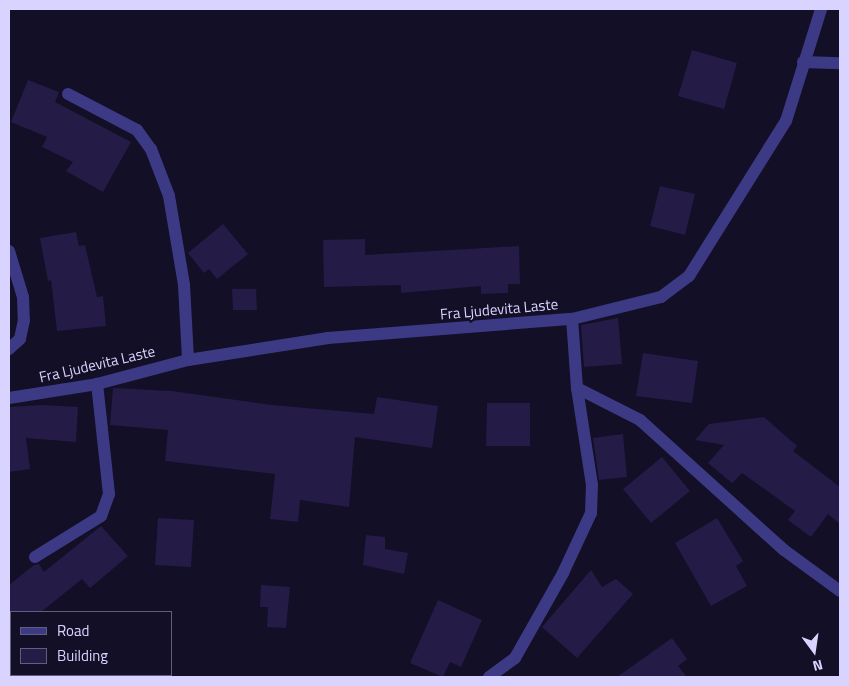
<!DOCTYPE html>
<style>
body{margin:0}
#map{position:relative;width:849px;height:686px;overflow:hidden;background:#130f26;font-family:"Titillium Web",sans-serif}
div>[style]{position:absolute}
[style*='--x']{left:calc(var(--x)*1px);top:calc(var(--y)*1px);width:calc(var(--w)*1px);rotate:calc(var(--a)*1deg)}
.building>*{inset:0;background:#241b47}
.minor>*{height:12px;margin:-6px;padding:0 6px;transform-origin:6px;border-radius:6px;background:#3d3a85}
span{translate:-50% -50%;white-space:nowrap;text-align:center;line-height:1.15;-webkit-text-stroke:4.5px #130f26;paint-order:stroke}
.street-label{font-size:15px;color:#d9d4ff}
.frame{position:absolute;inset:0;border:10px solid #d9d4ff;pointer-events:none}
.legend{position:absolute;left:10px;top:611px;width:162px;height:65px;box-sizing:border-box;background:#130f26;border:1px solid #625e7d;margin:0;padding:6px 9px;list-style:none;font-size:15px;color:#d9d4ff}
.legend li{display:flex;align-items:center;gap:10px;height:25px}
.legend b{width:25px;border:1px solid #625e7d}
.north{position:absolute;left:789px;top:626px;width:50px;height:50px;-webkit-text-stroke:4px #130f26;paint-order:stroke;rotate:166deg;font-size:14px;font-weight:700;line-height:20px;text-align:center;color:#d9d4ff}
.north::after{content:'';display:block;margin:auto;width:18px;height:22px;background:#d9d4ff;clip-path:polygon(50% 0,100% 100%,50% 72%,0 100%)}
</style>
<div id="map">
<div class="building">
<div style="clip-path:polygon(692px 50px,737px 63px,724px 109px,678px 96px)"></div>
<div style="clip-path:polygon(28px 80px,59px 92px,55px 102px,131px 142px,103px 192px,66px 171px,73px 162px,42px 147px,47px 137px,11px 122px)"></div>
<div style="clip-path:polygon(660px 186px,695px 194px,685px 235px,650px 226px)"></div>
<div style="clip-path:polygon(223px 224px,248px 254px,217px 279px,209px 269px,204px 273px,188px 253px)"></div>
<div style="clip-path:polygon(76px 232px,79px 246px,85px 245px,97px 297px,103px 296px,106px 326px,57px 331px,51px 280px,48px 281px,40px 238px)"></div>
<div style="clip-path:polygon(365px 239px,365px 255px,519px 246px,520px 284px,508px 284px,508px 293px,481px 294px,481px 286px,401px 293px,401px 285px,324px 287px,323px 240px)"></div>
<div style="clip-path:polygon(232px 289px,256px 289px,257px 310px,233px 310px)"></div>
<div style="clip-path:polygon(618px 318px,622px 364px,584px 367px,581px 325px)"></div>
<div style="clip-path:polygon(643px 353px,698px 361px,692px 403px,636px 396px)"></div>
<div style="clip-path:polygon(113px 388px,172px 391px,272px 405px,374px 414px,377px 397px,438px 406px,432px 448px,355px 437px,349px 507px,300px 500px,298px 522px,270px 519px,275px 474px,165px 461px,168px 430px,110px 425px)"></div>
<div style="clip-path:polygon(487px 403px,530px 403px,530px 446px,486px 446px)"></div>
<div style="clip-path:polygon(42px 405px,78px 407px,76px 442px,26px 438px,30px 469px,9px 472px,9px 407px)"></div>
<div style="clip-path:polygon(764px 417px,797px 446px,793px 451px,840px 487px,840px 524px,828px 514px,811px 537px,788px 520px,795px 511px,742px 473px,732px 483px,708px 463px,724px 445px,695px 440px,709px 424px)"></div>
<div style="clip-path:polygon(623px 434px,627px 477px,599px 480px,593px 438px)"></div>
<div style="clip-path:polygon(662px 457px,690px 491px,651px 523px,623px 489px)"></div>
<div style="clip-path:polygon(158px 518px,194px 520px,191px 567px,155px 565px)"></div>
<div style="clip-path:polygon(717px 518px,743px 561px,736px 566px,747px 586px,711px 606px,675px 543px)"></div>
<div style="clip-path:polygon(101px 526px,128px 556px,90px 588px,82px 579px,41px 612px,9px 612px,9px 585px,34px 565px,39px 564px,44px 572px)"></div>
<div style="clip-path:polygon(366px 535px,385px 537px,385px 549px,408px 553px,404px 574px,363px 565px)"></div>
<div style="clip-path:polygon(591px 570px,602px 587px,616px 579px,633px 594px,577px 658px,542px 627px)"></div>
<div style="clip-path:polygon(261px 585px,290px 587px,286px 628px,267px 627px,268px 607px,260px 607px)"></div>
<div style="clip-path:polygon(438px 600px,482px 620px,461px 667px,450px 662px,443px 677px,410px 663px)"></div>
<div style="clip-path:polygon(672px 638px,687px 659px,678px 666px,687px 677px,617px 677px)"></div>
</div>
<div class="minor">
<div style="--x:803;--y:62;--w:37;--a:2"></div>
<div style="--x:68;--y:94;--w:78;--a:27.6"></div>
<div style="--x:137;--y:130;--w:24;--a:54"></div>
<div style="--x:151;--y:149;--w:50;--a:69"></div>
<div style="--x:169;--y:196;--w:90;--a:80.4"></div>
<div style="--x:184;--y:285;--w:75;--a:86.9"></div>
<div style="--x:9;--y:251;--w:48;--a:73.1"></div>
<div style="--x:23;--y:297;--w:23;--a:88"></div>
<div style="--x:24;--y:320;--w:19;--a:102"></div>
<div style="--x:20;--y:339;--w:15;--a:138"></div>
<div style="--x:577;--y:388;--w:71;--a:26.9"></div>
<div style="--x:640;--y:420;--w:194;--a:42.1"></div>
<div style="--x:784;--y:550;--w:69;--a:36.2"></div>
<div style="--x:9;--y:398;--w:89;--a:-9"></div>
<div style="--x:97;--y:384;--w:94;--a:-14.8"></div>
<div style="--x:188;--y:360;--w:142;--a:-8.9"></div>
<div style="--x:328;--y:338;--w:245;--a:-4.5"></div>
<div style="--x:572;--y:319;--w:92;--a:-13.9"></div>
<div style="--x:661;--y:297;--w:35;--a:-37"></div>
<div style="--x:689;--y:276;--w:183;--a:-58"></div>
<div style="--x:786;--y:121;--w:117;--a:-72.6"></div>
<div style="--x:35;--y:557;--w:78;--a:-31.8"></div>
<div style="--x:101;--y:516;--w:23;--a:-70"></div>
<div style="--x:109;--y:494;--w:111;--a:-96.2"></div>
<div style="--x:489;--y:677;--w:32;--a:-36"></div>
<div style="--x:515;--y:658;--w:98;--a:-60.5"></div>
<div style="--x:563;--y:573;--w:66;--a:-65"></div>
<div style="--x:591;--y:513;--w:28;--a:-88"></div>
<div style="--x:592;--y:485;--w:98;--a:-98.8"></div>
<div style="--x:577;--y:388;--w:69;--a:-94.1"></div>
</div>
<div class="street-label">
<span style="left:499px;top:309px;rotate:-5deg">Fra Ljudevita Laste</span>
<span style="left:97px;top:364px;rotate:-13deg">Fra Ljudevita Laste</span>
</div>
<div class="frame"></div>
<ul class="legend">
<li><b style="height:6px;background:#3d3a85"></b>Road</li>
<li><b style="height:14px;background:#241b47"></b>Building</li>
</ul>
<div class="north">N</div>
</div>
